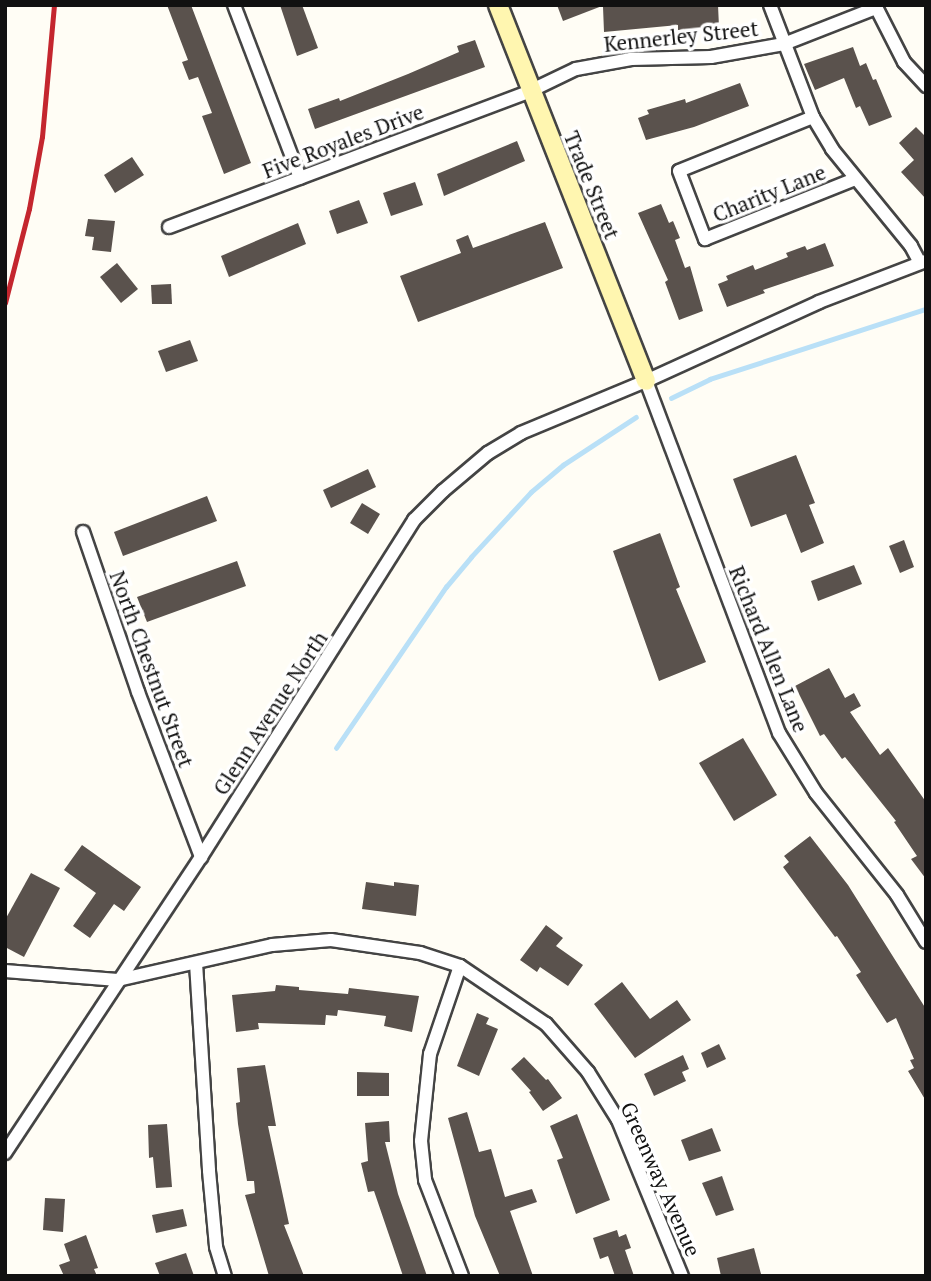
<!DOCTYPE html>
<style>
body{margin:0}
#map{position:relative;width:931px;height:1281px;overflow:hidden;background:#fffdf5;font-family:"PT Serif",serif}
div>[style]{position:absolute}
[style*='--x']{left:calc(var(--x)*1px);top:calc(var(--y)*1px);width:calc(var(--w)*1px);rotate:calc(var(--a)*1deg)}
.stream>*{height:4.5px;margin:-2.25px;padding:0 2.25px;transform-origin:2.25px;border-radius:2.25px;background:#b9e0f7}
.building>*{inset:0;background:#5a524d}
.roads{filter:drop-shadow(2px 0 #444) drop-shadow(-2px 0 #444) drop-shadow(0 2px #444) drop-shadow(0 -2px #444)}
.street>*{height:12px;margin:-6px;padding:0 6px;transform-origin:6px;border-radius:6px;background:#fff}
.secondary>*{height:18px;margin:-9px;padding:0 9px;transform-origin:9px;border-radius:9px;background:#fff6b0}
.rail>*{height:4.5px;margin:-2.25px;padding:0 2.25px;transform-origin:2.25px;border-radius:2.25px;background:#c4262e}
span{translate:-50% -50%;white-space:nowrap;text-align:center;line-height:1.15;-webkit-text-stroke:7px #fff;paint-order:stroke}
.street-label{font-size:21px;color:#111}
.frame{position:absolute;inset:0;border:7px solid #111;pointer-events:none}
</style>
<div id="map">
<div class="stream">
<div style="--x:671;--y:398;--w:43;--a:-26"></div>
<div style="--x:710;--y:379;--w:227;--a:-18"></div>
<div style="--x:336;--y:748;--w:195;--a:-55.7"></div>
<div style="--x:446;--y:587;--w:39;--a:-50"></div>
<div style="--x:471;--y:557;--w:88;--a:-47.3"></div>
<div style="--x:531;--y:492;--w:42;--a:-40.2"></div>
<div style="--x:563;--y:465;--w:87;--a:-33.3"></div>
</div>
<div class="building">
<div style="clip-path:polygon(167px 5px,191px 5px,251px 163px,224px 174px,202px 116px,212px 113px,198px 77px,189px 80px,182px 62px,188px 60px)"></div>
<div style="clip-path:polygon(280px 5px,302px 5px,318px 48px,297px 56px)"></div>
<div style="clip-path:polygon(557px 5px,602px 5px,602px 6px,563px 21px)"></div>
<div style="clip-path:polygon(629px 5px,718px 5px,719px 27px,678px 30px,678px 25px,604px 32px,603px 7px)"></div>
<div style="clip-path:polygon(475px 40px,485px 67px,315px 129px,308px 109px,339px 98px,340px 101px,408px 74px,459px 52px,457px 46px)"></div>
<div style="clip-path:polygon(853px 47px,860px 66px,866px 63px,873px 80px,876px 79px,892px 117px,869px 126px,860px 106px,856px 108px,844px 78px,815px 90px,804px 64px)"></div>
<div style="clip-path:polygon(740px 83px,749px 106px,694px 127px,646px 140px,638px 118px,649px 114px,647px 110px,685px 99px,686px 103px)"></div>
<div style="clip-path:polygon(916px 127px,926px 137px,926px 199px,901px 172px,914px 160px,899px 143px)"></div>
<div style="clip-path:polygon(517px 141px,525px 161px,444px 196px,437px 174px)"></div>
<div style="clip-path:polygon(132px 157px,144px 175px,115px 193px,104px 175px)"></div>
<div style="clip-path:polygon(415px 182px,423px 205px,391px 216px,383px 193px)"></div>
<div style="clip-path:polygon(359px 200px,368px 223px,337px 234px,329px 211px)"></div>
<div style="clip-path:polygon(661px 204px,669px 223px,673px 221px,680px 238px,675px 240px,685px 268px,690px 266px,703px 311px,679px 320px,665px 282px,668px 280px,638px 213px)"></div>
<div style="clip-path:polygon(88px 219px,115px 221px,111px 252px,92px 250px,94px 237px,85px 236px)"></div>
<div style="clip-path:polygon(545px 222px,563px 268px,418px 322px,400px 276px,461px 253px,456px 240px,468px 235px,473px 248px)"></div>
<div style="clip-path:polygon(298px 223px,306px 244px,229px 277px,221px 256px)"></div>
<div style="clip-path:polygon(825px 243px,834px 266px,763px 290px,765px 293px,727px 307px,718px 284px,728px 280px,726px 276px,753px 265px,755px 270px,788px 257px,786px 253px,805px 246px,807px 250px)"></div>
<div style="clip-path:polygon(117px 263px,138px 289px,121px 303px,100px 277px)"></div>
<div style="clip-path:polygon(171px 284px,172px 304px,152px 304px,151px 285px)"></div>
<div style="clip-path:polygon(190px 340px,198px 361px,166px 372px,158px 351px)"></div>
<div style="clip-path:polygon(796px 455px,815px 503px,809px 505px,824px 543px,801px 553px,786px 514px,751px 527px,733px 479px)"></div>
<div style="clip-path:polygon(368px 469px,376px 487px,331px 508px,323px 490px)"></div>
<div style="clip-path:polygon(207px 496px,217px 521px,123px 556px,114px 532px)"></div>
<div style="clip-path:polygon(362px 503px,380px 514px,368px 534px,350px 523px)"></div>
<div style="clip-path:polygon(660px 533px,680px 587px,676px 589px,706px 662px,659px 681px,613px 551px)"></div>
<div style="clip-path:polygon(904px 540px,914px 567px,900px 573px,889px 546px)"></div>
<div style="clip-path:polygon(237px 561px,246px 586px,147px 622px,137px 597px)"></div>
<div style="clip-path:polygon(854px 565px,862px 584px,818px 601px,811px 581px)"></div>
<div style="clip-path:polygon(829px 668px,845px 698px,854px 693px,861px 706px,850px 712px,880px 755px,888px 748px,926px 802px,926px 879px,911px 859px,917px 856px,894px 822px,896px 821px,845px 757px,842px 759px,824px 734px,820px 736px,795px 686px)"></div>
<div style="clip-path:polygon(743px 738px,777px 795px,734px 821px,699px 763px)"></div>
<div style="clip-path:polygon(810px 836px,848px 885px,926px 1009px,926px 1101px,908px 1071px,914px 1068px,910px 1060px,914px 1059px,896px 1018px,887px 1023px,856px 975px,861px 972px,837px 936px,835px 937px,783px 867px,789px 862px,784px 856px)"></div>
<div style="clip-path:polygon(82px 845px,141px 887px,124px 911px,114px 904px,90px 938px,73px 926px,96px 893px,64px 870px)"></div>
<div style="clip-path:polygon(31px 873px,60px 888px,24px 957px,5px 947px,5px 920px)"></div>
<div style="clip-path:polygon(366px 882px,394px 886px,394px 882px,419px 885px,416px 916px,362px 909px)"></div>
<div style="clip-path:polygon(546px 925px,563px 938px,556px 946px,583px 965px,568px 986px,540px 967px,537px 972px,520px 960px)"></div>
<div style="clip-path:polygon(622px 982px,650px 1019px,677px 1000px,691px 1020px,635px 1058px,594px 1004px)"></div>
<div style="clip-path:polygon(276px 985px,299px 987px,299px 990px,348px 994px,349px 988px,419px 996px,412px 1032px,384px 1026px,386px 1016px,338px 1010px,337px 1016px,326px 1015px,325px 1025px,258px 1023px,259px 1029px,236px 1032px,232px 995px,275px 991px)"></div>
<div style="clip-path:polygon(477px 1013px,489px 1018px,486px 1024px,498px 1029px,479px 1076px,457px 1066px)"></div>
<div style="clip-path:polygon(719px 1044px,726px 1059px,707px 1068px,701px 1053px)"></div>
<div style="clip-path:polygon(683px 1055px,689px 1069px,682px 1072px,686px 1081px,654px 1096px,644px 1074px)"></div>
<div style="clip-path:polygon(524px 1057px,546px 1080px,548px 1079px,562px 1098px,543px 1111px,529px 1092px,531px 1091px,511px 1069px)"></div>
<div style="clip-path:polygon(265px 1065px,276px 1126px,268px 1126px,289px 1224px,284px 1225px,304px 1276px,269px 1276px,245px 1195px,255px 1193px,254px 1181px,247px 1181px,238px 1124px,236px 1103px,240px 1102px,237px 1068px)"></div>
<div style="clip-path:polygon(357px 1072px,389px 1073px,389px 1096px,357px 1096px)"></div>
<div style="clip-path:polygon(467px 1112px,479px 1152px,491px 1149px,505px 1197px,532px 1189px,537px 1202px,510px 1211px,533px 1276px,500px 1276px,475px 1216px,448px 1118px)"></div>
<div style="clip-path:polygon(577px 1114px,610px 1200px,576px 1214px,557px 1160px,563px 1158px,550px 1126px)"></div>
<div style="clip-path:polygon(389px 1121px,390px 1142px,385px 1142px,398px 1194px,427px 1276px,403px 1276px,374px 1191px,368px 1192px,361px 1163px,368px 1161px,365px 1123px)"></div>
<div style="clip-path:polygon(167px 1124px,172px 1187px,156px 1188px,153px 1157px,149px 1158px,148px 1125px)"></div>
<div style="clip-path:polygon(712px 1128px,721px 1151px,689px 1161px,681px 1140px)"></div>
<div style="clip-path:polygon(722px 1176px,734px 1210px,716px 1216px,702px 1183px)"></div>
<div style="clip-path:polygon(45px 1198px,65px 1199px,63px 1232px,43px 1230px)"></div>
<div style="clip-path:polygon(183px 1209px,187px 1226px,156px 1233px,152px 1215px)"></div>
<div style="clip-path:polygon(617px 1230px,619px 1237px,626px 1234px,631px 1248px,625px 1250px,634px 1276px,615px 1276px,608px 1256px,600px 1259px,593px 1238px)"></div>
<div style="clip-path:polygon(86px 1235px,98px 1268px,94px 1269px,97px 1276px,64px 1276px,59px 1265px,70px 1261px,64px 1244px)"></div>
<div style="clip-path:polygon(754px 1248px,761px 1274px,721px 1276px,717px 1258px)"></div>
<div style="clip-path:polygon(186px 1253px,194px 1276px,160px 1276px,155px 1263px)"></div>
</div>
<div class="roads">
<div class="street">
<div style="--x:234;--y:5;--w:185;--a:69.1"></div>
<div style="--x:770;--y:5;--w:120;--a:69"></div>
<div style="--x:813;--y:117;--w:37;--a:59"></div>
<div style="--x:832;--y:149;--w:125;--a:50.8"></div>
<div style="--x:911;--y:246;--w:19;--a:62"></div>
<div style="--x:875;--y:5;--w:64;--a:63"></div>
<div style="--x:904;--y:62;--w:33;--a:47"></div>
<div style="--x:813;--y:117;--w:144;--a:158.1"></div>
<div style="--x:679;--y:171;--w:73;--a:69.1"></div>
<div style="--x:705;--y:239;--w:162;--a:-21.8"></div>
<div style="--x:169;--y:227;--w:386;--a:-20.6"></div>
<div style="--x:530;--y:91;--w:51;--a:-25.6"></div>
<div style="--x:576;--y:69;--w:56;--a:-10.3"></div>
<div style="--x:631;--y:59;--w:80;--a:-1.4"></div>
<div style="--x:711;--y:57;--w:74;--a:-10.1"></div>
<div style="--x:784;--y:44;--w:99;--a:-21.4"></div>
<div style="--x:646;--y:381;--w:376;--a:69.3"></div>
<div style="--x:779;--y:733;--w:70;--a:58.3"></div>
<div style="--x:816;--y:793;--w:130;--a:51.5"></div>
<div style="--x:897;--y:895;--w:55;--a:58.3"></div>
<div style="--x:83;--y:532;--w:169;--a:71"></div>
<div style="--x:138;--y:692;--w:177;--a:69.1"></div>
<div style="--x:196;--y:963;--w:208;--a:86.4"></div>
<div style="--x:209;--y:1171;--w:76;--a:84.7"></div>
<div style="--x:216;--y:1247;--w:30;--a:73"></div>
<div style="--x:460;--y:966;--w:93;--a:108.8"></div>
<div style="--x:430;--y:1054;--w:87;--a:95.9"></div>
<div style="--x:421;--y:1141;--w:39;--a:84"></div>
<div style="--x:425;--y:1180;--w:103;--a:68.9"></div>
<div style="--x:5;--y:971;--w:113;--a:4.6"></div>
<div style="--x:118;--y:980;--w:158;--a:-12.8"></div>
<div style="--x:272;--y:945;--w:59;--a:-4.8"></div>
<div style="--x:331;--y:940;--w:90;--a:8.3"></div>
<div style="--x:420;--y:953;--w:42;--a:18"></div>
<div style="--x:460;--y:966;--w:104;--a:34"></div>
<div style="--x:546;--y:1024;--w:64;--a:48.8"></div>
<div style="--x:588;--y:1072;--w:57;--a:58"></div>
<div style="--x:618;--y:1120;--w:169;--a:67.7"></div>
<div style="--x:5;--y:1153;--w:355;--a:-56.5"></div>
<div style="--x:201;--y:857;--w:399;--a:-57.7"></div>
<div style="--x:414;--y:520;--w:41;--a:-45"></div>
<div style="--x:443;--y:491;--w:59;--a:-40.2"></div>
<div style="--x:488;--y:453;--w:39;--a:-31"></div>
<div style="--x:521;--y:433;--w:135;--a:-22.6"></div>
<div style="--x:646;--y:381;--w:190;--a:-24.5"></div>
<div style="--x:819;--y:302;--w:115;--a:-21"></div>
</div>
<div class="secondary">
<div style="--x:498;--y:5;--w:404;--a:68.5"></div>
</div>
</div>
<div class="rail">
<div style="--x:5;--y:303;--w:97;--a:-75.7"></div>
<div style="--x:29;--y:209;--w:73;--a:-79.8"></div>
<div style="--x:42;--y:137;--w:133;--a:-84.8"></div>
</div>
<div class="street-label">
<span style="left:681px;top:36px;rotate:-6deg">Kennerley Street</span>
<span style="left:343px;top:141px;rotate:-21deg">Five Royales Drive</span>
<span style="left:592px;top:185px;rotate:68deg">Trade Street</span>
<span style="left:769px;top:193px;rotate:-22deg">Charity Lane</span>
<span style="left:769px;top:649px;rotate:68deg">Richard Allen Lane</span>
<span style="left:152px;top:669px;rotate:70deg">North Chestnut Street</span>
<span style="left:270px;top:713px;rotate:-57deg">Glenn Avenue North</span>
<span style="left:661px;top:1179px;rotate:66deg">Greenway Avenue</span>
</div>
<div class="frame"></div>
</div>
